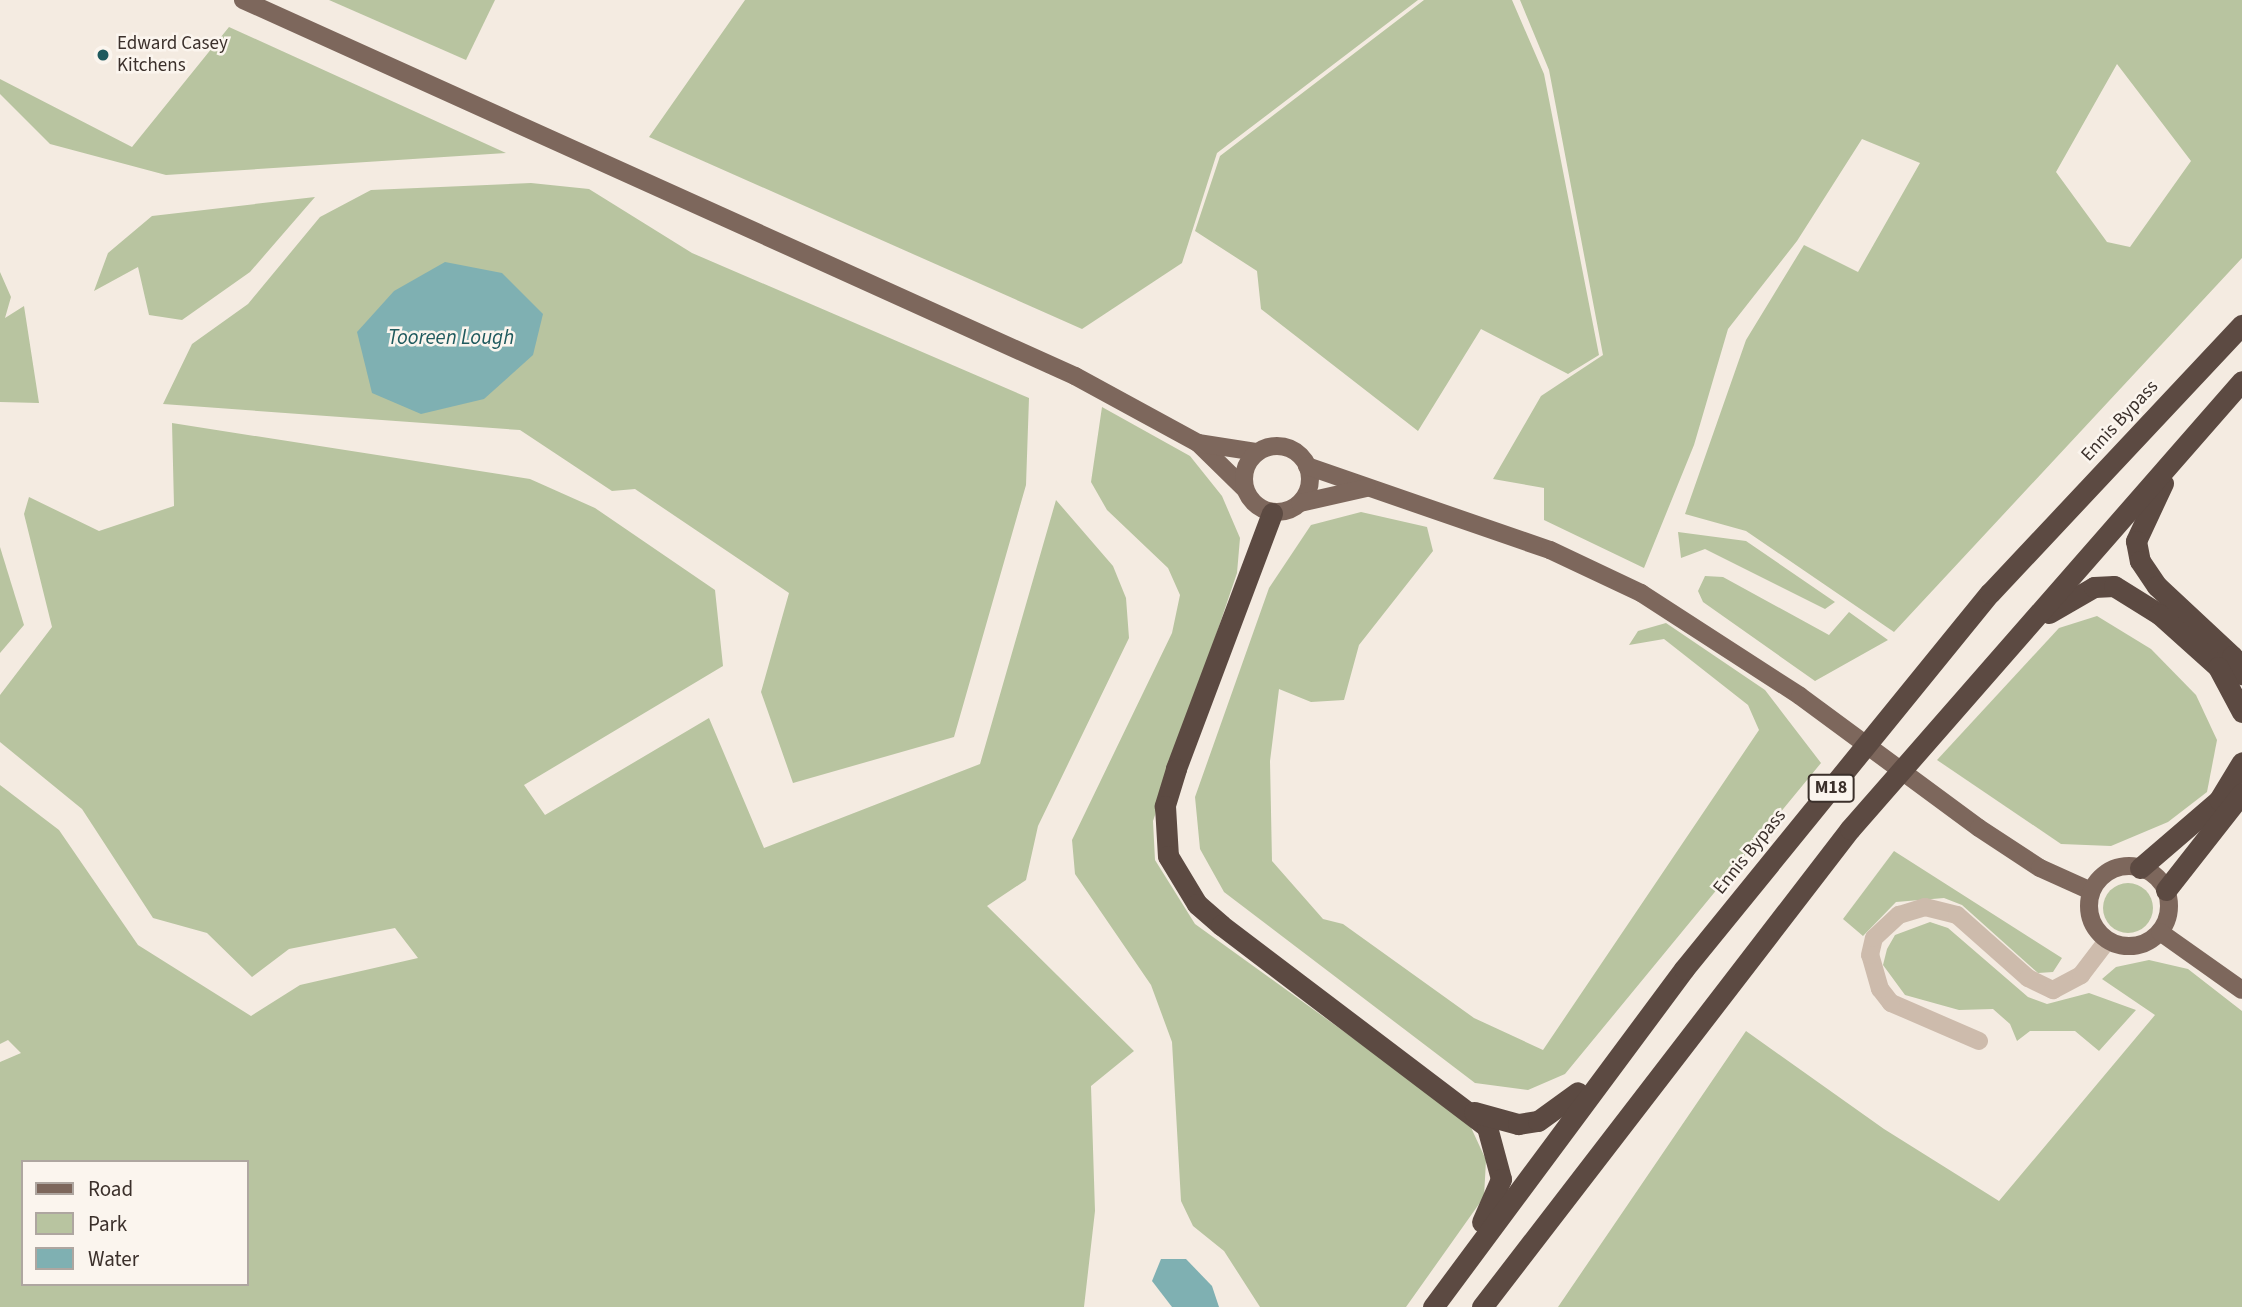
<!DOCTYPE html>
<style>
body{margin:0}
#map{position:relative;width:2242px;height:1307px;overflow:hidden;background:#f4ebe1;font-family:"Source Sans 3",sans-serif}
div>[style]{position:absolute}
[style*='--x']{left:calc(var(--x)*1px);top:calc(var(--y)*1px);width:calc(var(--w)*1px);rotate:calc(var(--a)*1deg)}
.green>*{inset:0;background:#b8c4a0}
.round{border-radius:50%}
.water>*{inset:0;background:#7fb0b2}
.minor>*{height:18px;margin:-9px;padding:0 9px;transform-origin:9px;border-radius:9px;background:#cdbbac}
.major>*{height:18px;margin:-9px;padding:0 9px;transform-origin:9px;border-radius:9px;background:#7d675c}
.major>.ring{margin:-9px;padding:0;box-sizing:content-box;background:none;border:18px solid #7d675c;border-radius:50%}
.highway>*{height:21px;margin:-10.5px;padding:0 10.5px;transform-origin:10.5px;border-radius:10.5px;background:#5c4a42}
.dots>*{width:19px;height:19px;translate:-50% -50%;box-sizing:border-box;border:4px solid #fbf5ee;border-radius:50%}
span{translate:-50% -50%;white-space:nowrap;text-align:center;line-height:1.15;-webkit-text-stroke:5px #fbf5ee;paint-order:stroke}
.shield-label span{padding:2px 5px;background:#fbf5ee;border:2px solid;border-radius:5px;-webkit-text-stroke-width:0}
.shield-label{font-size:18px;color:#3b302b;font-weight:700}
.poi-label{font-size:19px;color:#3b302b}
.left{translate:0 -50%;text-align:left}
.street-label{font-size:19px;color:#3b302b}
.water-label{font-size:21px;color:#1f5a5e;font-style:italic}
.legend{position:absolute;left:21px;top:1160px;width:228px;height:126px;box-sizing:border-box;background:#fbf5ee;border:2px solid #aea6a0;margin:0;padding:9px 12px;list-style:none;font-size:21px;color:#3b302b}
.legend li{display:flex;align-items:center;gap:14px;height:35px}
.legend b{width:35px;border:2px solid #aea6a0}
</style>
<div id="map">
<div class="green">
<div style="clip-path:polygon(329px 0,495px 0,466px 60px)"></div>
<div style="clip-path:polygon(745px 0,1418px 0,1217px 153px,1182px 263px,1082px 329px,649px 137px)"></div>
<div style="clip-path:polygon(1424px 0,1512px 0,1544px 74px,1599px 355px,1568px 374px,1481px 329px,1418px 431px,1261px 309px,1257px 271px,1195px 231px,1220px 156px)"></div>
<div style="clip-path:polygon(evenodd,1520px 0,2242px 0,2242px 258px,1894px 632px,1746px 531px,1685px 514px,1746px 340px,1804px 245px,1858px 272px,1920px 163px,1862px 139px,1797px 241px,1728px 329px,1694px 445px,1644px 568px,1544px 520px,1544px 488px,1493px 479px,1541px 396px,1603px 355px,1549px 70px,1520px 0,2117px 64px,2191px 161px,2130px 247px,2107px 242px,2056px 172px,2117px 64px)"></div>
<div style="clip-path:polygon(229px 27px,506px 153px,166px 175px,50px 144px,0 94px,0 79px,132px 147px)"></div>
<div style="clip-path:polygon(531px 183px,589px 189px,692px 253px,1029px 398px,1026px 485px,954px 737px,793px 783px,761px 692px,789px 593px,635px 489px,612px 491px,520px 430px,163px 404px,192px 344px,248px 304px,320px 217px,371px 190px)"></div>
<div style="clip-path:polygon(315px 197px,250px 272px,182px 320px,149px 315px,138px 267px,94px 291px,108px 253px,152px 216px)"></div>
<div style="clip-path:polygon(0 272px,11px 297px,5px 318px,24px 306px,39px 403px,0 402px)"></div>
<div style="clip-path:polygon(1102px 407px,1190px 456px,1222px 496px,1240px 538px,1237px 573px,1153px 821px,1155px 860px,1195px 924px,1468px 1121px,1486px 1160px,1484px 1197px,1406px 1307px,1260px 1307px,1224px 1251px,1193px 1226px,1181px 1201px,1172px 1042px,1151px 985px,1075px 874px,1072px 840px,1172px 633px,1180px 595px,1168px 568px,1107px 510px,1091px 482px)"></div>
<div style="clip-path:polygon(evenodd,172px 423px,530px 479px,595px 508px,715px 590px,723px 666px,524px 785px,545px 815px,709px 718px,764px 848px,980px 764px,1056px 500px,1113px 566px,1126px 598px,1129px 638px,1038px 826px,1026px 880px,987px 906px,1134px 1051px,1091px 1086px,1095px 1211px,1084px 1307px,0 1307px,0 1062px,21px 1053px,8px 1040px,0 1044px,0 785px,59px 830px,138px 945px,251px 1016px,300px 985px,418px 958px,395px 928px,289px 949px,252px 977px,207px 933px,153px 918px,82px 809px,0 742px,0 695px,52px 627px,24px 514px,29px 497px,99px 531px,174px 506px,172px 423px,23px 1162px,247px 1162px,247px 1284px,23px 1284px,23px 1162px)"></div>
<div style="clip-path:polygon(1361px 512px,1427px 527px,1433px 551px,1359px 645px,1344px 700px,1311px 702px,1279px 689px,1270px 761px,1272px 861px,1323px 919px,1343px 924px,1474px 1018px,1543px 1050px,1759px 730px,1748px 705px,1664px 639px,1629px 645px,1638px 631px,1666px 623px,1765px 690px,1821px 763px,1565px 1074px,1528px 1090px,1475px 1083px,1224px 892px,1200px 849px,1195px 797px,1269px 588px,1311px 525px)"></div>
<div style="clip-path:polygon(1678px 532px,1746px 541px,1835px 602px,1825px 609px,1705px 549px,1681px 558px)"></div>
<div style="clip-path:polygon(0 547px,24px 625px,0 653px)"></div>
<div style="clip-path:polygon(1705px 576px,1723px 577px,1829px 635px,1849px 612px,1888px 640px,1815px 681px,1703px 602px,1698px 591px)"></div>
<div style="clip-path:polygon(2097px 616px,2151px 649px,2196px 695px,2217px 740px,2207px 792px,2168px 822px,2111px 846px,2061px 844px,1937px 760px,2059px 628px)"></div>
<div style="clip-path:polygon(1894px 851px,2062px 958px,2053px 972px,2038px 973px,1962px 905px,1944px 898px,1896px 902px,1863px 936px,1843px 919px)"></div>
<div class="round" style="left:2103px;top:883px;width:50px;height:50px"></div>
<div style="clip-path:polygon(1930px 922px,1948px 928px,2028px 997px,2047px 1004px,2089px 993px,2136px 1010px,2099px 1051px,2075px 1031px,2030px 1031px,2017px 1041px,2010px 1024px,1993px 1009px,1959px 1010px,1905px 995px,1883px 965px,1887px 949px,1895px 935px)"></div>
<div style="clip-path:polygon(2149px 960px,2188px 969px,2242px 1011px,2242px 1307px,1558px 1307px,1746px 1031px,1884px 1129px,1999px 1201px,2155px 1015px,2102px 979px,2116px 967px)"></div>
</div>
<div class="water">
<div style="clip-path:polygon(445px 262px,502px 273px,543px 314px,533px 355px,484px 399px,421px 414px,372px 393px,357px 332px,394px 291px)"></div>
<div style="clip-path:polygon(1161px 1259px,1186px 1259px,1212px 1286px,1219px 1307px,1172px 1307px,1152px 1281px)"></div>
</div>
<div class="minor">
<div style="--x:1979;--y:1041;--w:96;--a:-156.6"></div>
<div style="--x:1891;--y:1003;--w:18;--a:-128"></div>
<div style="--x:1880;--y:989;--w:35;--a:-106"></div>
<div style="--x:1870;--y:955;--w:17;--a:-77"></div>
<div style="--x:1874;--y:938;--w:34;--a:-43"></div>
<div style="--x:1899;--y:915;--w:27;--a:-17"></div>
<div style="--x:1925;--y:907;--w:33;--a:14"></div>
<div style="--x:1957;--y:915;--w:95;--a:41.6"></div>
<div style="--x:2028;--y:978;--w:28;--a:26"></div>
<div style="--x:2053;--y:990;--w:32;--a:-28"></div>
<div style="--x:2081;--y:975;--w:43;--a:-52.6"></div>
</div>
<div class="major">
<div style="--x:243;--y:0;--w:913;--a:24.32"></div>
<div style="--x:1075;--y:376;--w:140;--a:28.6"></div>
<div style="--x:1198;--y:443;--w:64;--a:44.4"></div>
<div style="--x:1198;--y:443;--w:60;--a:8.7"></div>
<div class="ring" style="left:1244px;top:446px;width:48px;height:48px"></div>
<div style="--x:1307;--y:466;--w:257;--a:19.1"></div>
<div style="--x:1550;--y:550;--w:101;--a:25.3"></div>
<div style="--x:1641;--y:593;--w:189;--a:32.9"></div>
<div style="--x:1800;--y:696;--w:222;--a:36.4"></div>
<div style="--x:1979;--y:828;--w:73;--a:33.3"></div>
<div style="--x:2040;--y:868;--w:56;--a:24.3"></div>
<div style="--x:1300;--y:503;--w:68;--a:-12.8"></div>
<div class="ring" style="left:2089px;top:866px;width:62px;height:62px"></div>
<div style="--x:2160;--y:932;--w:100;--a:35.3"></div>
</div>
<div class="highway">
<div style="--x:2163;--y:483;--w:64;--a:115"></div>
<div style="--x:2136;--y:541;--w:20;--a:79"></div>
<div style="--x:2140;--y:561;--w:30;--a:56"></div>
<div style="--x:2157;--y:586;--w:103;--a:43"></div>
<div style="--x:2232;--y:656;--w:21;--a:61"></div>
<div style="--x:1272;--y:513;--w:273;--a:110.6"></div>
<div style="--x:1176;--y:769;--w:39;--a:107"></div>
<div style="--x:1165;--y:806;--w:50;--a:86.6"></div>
<div style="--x:1168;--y:856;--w:56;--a:58.9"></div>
<div style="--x:1197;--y:904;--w:32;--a:41"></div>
<div style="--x:1221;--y:925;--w:334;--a:37.2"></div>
<div style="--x:1487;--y:1127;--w:54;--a:74.9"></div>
<div style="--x:1501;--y:1179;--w:47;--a:113.8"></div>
<div style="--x:2049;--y:613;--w:52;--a:-30"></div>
<div style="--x:2094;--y:587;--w:20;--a:-3"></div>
<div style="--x:2114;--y:586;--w:53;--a:31.9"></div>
<div style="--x:2159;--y:614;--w:79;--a:41.9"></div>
<div style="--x:2218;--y:667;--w:51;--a:61.9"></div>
<div style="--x:2140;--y:868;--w:104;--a:-40.7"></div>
<div style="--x:2219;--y:800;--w:44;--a:-58.8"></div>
<div style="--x:2166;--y:890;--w:123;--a:-51.9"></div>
<div style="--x:1474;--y:1112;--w:46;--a:15.3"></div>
<div style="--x:1518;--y:1124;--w:20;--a:-9"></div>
<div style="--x:1538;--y:1121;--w:49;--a:-35.9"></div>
<div style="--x:1433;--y:1307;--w:421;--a:-53.4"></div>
<div style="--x:1684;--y:969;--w:485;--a:-50.9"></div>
<div style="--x:1990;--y:593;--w:368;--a:-46.8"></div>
<div style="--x:1482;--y:1307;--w:603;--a:-52.41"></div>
<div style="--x:1850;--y:829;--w:595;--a:-48.81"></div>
</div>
<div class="dots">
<div style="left:103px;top:55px;background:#1f5a5e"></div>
</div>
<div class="shield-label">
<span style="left:1831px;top:788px">M18</span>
</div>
<div class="poi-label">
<span class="left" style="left:117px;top:55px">Edward Casey<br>Kitchens</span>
</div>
<div class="street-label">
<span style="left:2120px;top:421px;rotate:-47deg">Ennis Bypass</span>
<span style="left:1750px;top:852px;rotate:-51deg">Ennis Bypass</span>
</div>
<div class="water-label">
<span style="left:451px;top:337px">Tooreen Lough</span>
</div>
<ul class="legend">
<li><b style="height:9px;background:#7d675c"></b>Road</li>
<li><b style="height:19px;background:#b8c4a0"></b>Park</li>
<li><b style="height:19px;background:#7fb0b2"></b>Water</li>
</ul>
</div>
